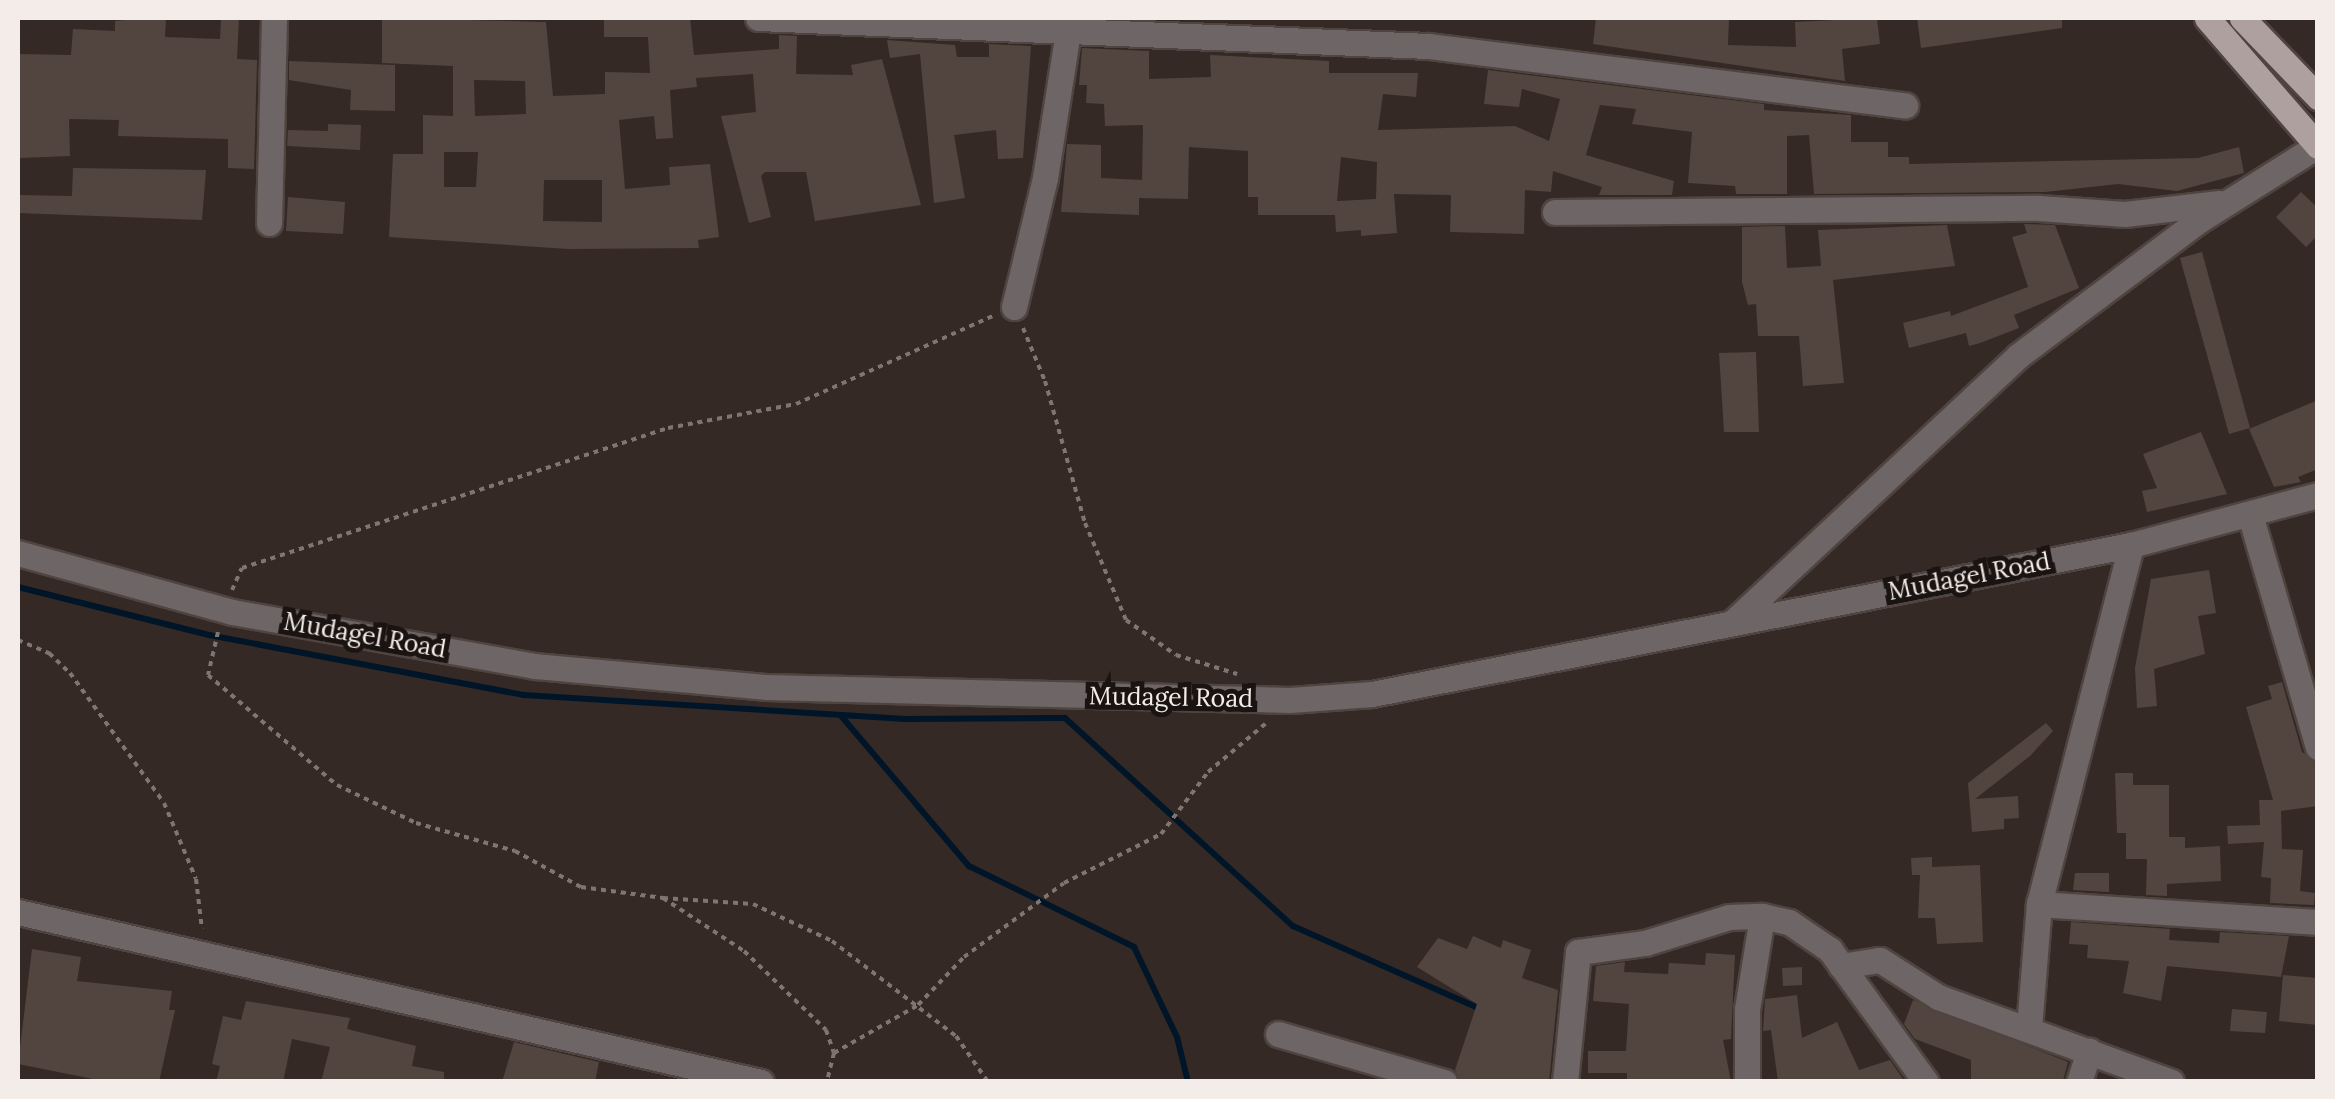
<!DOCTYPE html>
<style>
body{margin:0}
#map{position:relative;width:2335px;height:1099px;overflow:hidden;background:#352925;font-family:Lora,serif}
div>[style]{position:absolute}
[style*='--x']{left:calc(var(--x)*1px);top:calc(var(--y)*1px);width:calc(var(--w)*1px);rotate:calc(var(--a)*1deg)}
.stream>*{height:6px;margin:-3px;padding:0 3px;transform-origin:3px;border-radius:3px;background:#001527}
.building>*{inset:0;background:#524540}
.path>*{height:4px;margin-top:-2px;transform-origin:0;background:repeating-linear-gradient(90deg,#7f7571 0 5px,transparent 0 10px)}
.roads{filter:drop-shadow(2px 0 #504440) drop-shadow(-2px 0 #504440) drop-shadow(0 2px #504440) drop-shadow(0 -2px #504440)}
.minor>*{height:25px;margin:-12.5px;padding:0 12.5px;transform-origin:12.5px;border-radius:12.5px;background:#6e6666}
.major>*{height:25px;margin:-12.5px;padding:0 12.5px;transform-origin:12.5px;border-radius:12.5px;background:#aea09f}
span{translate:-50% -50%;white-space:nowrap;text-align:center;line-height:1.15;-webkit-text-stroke:10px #191311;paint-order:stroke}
.street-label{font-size:25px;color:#f4ece8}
.frame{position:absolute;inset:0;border:20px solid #f4ece8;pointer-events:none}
</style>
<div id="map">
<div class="stream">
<div style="--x:18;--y:587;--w:197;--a:14.1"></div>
<div style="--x:209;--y:635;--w:321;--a:10.8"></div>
<div style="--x:524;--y:695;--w:382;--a:3.6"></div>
<div style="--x:905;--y:719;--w:160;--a:-0.4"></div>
<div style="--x:1065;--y:718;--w:309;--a:42.4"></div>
<div style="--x:1293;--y:926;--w:205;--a:23.9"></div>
<div style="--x:842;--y:717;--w:196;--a:49.6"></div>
<div style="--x:969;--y:866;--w:184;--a:26.1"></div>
<div style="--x:1134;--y:947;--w:100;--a:64.5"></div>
<div style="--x:1177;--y:1037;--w:46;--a:76.3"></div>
</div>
<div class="building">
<div style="clip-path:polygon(146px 18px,166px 18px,165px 37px,220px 39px,221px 18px,239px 18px,237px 59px,257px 60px,254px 169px,228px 168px,228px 139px,118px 136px,119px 120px,69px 119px,70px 156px,20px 158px,18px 54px,71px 55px,73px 29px,115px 31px,115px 21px)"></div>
<div style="clip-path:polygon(evenodd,382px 18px,546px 22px,553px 96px,605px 94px,605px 72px,650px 73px,648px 37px,604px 37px,604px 18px,690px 18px,694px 55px,779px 49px,779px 35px,797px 36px,796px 74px,853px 75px,851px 65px,882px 59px,921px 205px,815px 221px,806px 172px,765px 172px,761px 176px,771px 217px,749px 223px,721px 116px,756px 112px,753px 74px,696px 78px,697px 87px,670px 90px,673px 138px,656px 139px,654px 116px,619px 120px,625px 189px,670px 185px,669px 167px,710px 164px,719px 237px,698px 240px,699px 248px,568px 249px,389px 237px,393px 154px,423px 154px,423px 115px,453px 116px,453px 66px,382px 63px,382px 18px,474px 80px,525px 81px,526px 114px,475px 116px,474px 80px,382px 18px,444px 152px,478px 152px,476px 187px,444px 187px,444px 152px,382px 18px,544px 180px,602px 180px,602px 222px,543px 221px,544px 180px)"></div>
<div style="clip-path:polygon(1596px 18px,1729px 18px,1728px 45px,1796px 47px,1795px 22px,1877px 18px,1880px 44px,1842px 49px,1845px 81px,1593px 44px)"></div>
<div style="clip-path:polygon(1917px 18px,2062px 18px,2062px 28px,1921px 48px)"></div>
<div style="clip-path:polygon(887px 40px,955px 45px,957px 57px,989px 57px,989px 44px,1031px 46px,1023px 158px,998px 159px,996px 130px,954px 135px,965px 198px,934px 203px,920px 54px,890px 58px)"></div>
<div style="clip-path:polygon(evenodd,1082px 48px,1149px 51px,1149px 79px,1211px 77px,1210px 55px,1329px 61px,1329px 73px,1418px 73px,1416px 97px,1383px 94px,1378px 130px,1515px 126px,1549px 141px,1560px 99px,1522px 89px,1519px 107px,1484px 104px,1488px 70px,1764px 104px,1764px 110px,1851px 115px,1851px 142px,1888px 142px,1888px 157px,1909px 157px,1909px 164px,2198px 158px,2239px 147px,2244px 173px,2177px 191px,2118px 184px,2045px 192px,1814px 194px,1809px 135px,1787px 136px,1787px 194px,1736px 194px,1735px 186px,1688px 183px,1692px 132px,1632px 124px,1636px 109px,1600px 105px,1586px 155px,1674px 181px,1672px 195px,1599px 195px,1602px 187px,1553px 171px,1551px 192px,1525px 190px,1524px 234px,1450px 232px,1451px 195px,1394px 194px,1397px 233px,1361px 236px,1361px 230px,1336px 232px,1335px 215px,1258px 215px,1258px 197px,1248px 197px,1248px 151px,1189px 147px,1188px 199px,1139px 198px,1139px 215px,1061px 212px,1067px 144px,1101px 145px,1101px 178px,1142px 180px,1143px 125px,1105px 126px,1104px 104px,1086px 103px,1087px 85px,1079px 85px,1082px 48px,1341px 157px,1377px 162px,1376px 199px,1337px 201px,1341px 157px)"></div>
<div style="clip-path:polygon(289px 61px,395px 65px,395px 111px,350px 110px,351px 90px,289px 80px)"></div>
<div style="clip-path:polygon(328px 124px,361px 125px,360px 150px,287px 146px,288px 130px,328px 131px)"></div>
<div style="clip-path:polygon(73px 168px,206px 170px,202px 220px,18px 213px,18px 195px,72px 196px)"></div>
<div style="clip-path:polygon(2301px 192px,2318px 208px,2318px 235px,2306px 247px,2276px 217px)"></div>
<div style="clip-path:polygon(288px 197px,345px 202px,343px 234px,286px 231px)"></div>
<div style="clip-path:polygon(2024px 224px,2055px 225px,2079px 288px,2014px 315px,2019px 328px,1980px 343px,1969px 346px,1966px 333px,1909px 348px,1903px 323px,1950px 311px,1951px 316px,2028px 287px,2012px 237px,2027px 233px)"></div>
<div style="clip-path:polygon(1947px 225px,1955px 266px,1833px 280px,1844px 383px,1803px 386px,1799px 336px,1758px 336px,1756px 304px,1748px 305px,1742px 282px,1742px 227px,1785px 226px,1787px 268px,1821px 266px,1818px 230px)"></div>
<div style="clip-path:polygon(2202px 252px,2250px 428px,2229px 434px,2180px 258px)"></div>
<div style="clip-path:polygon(1756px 352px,1759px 432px,1724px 432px,1719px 353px)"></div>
<div style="clip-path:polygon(2318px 400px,2318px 469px,2298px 477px,2301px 482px,2274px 487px,2249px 429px)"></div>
<div style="clip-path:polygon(2201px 432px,2227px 494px,2147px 512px,2142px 491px,2157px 488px,2143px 454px)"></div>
<div style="clip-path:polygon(2209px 570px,2216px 613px,2198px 616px,2205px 654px,2154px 669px,2157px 706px,2137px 708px,2135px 668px,2151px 579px)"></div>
<div style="clip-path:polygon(2282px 682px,2302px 752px,2318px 763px,2318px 806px,2281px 811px,2282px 849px,2303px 850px,2300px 891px,2315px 893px,2314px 905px,2270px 903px,2271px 878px,2261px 877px,2264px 842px,2228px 844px,2227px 826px,2260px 825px,2259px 800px,2273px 800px,2246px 707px,2272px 699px,2268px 686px)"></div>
<div style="clip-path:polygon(2046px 723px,2053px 731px,2030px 756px,1975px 799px,2018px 796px,2019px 818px,2004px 819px,2004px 829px,1972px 832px,1968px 783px)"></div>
<div style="clip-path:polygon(2115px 773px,2133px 773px,2133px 785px,2169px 785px,2169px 837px,2185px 837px,2185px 848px,2220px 846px,2221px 881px,2167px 884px,2167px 896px,2146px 895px,2147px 859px,2126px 859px,2126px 833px,2117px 833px)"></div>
<div style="clip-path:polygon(1932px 857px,1932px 867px,1980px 865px,1983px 942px,1937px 944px,1935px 918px,1918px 918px,1920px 875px,1912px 875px,1911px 858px)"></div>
<div style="clip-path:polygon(2075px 873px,2109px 873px,2109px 892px,2073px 890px)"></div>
<div style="clip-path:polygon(2071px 922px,2170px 929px,2169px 940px,2219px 943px,2220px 932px,2289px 936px,2281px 977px,2167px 966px,2161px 1001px,2123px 993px,2129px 961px,2087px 958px,2088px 945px,2069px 944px)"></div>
<div style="clip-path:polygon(1473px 936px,1501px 948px,1503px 940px,1531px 950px,1522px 978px,1558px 990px,1549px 1082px,1460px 1082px,1455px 1070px,1477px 1004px,1417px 967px,1438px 938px,1467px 949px)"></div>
<div style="clip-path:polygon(32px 949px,81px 957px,77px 981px,172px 991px,169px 1010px,175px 1010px,159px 1082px,108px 1082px,18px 1064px)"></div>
<div style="clip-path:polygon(1706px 953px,1735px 955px,1731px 1039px,1723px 1040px,1731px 1082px,1627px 1082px,1627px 1073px,1588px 1073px,1588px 1051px,1626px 1051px,1629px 1004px,1593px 1001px,1596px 966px,1625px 962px,1624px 972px,1668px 974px,1669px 963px,1705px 965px)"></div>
<div style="clip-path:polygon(1802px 967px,1802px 985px,1783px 986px,1782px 968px)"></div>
<div style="clip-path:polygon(2283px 975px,2318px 978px,2318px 1025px,2279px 1021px)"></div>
<div style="clip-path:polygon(1797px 995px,1802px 1038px,1837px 1022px,1859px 1070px,1890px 1060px,1905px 1082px,1778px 1082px,1771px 1030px,1763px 1031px,1765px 999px)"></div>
<div style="clip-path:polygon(1913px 1000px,2068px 1062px,2063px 1081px,1971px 1081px,1971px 1060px,1915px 1039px,1904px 1024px)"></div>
<div style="clip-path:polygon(246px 1001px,350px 1018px,347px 1029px,416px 1046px,412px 1066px,444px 1072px,444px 1082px,321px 1082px,330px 1047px,292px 1039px,283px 1082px,216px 1082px,220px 1066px,212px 1064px,223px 1016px,241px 1020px)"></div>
<div style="clip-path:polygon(2232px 1009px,2267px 1012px,2265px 1033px,2230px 1031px)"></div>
<div style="clip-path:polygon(514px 1042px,599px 1062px,595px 1082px,502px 1082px)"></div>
</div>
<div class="path">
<div style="--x:1023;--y:328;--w:57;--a:67.5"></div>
<div style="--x:1045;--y:381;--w:148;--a:74.3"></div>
<div style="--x:1085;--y:523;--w:105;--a:67.1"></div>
<div style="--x:1126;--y:620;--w:61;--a:35"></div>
<div style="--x:1176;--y:655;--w:64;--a:17.3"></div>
<div style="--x:232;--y:590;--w:24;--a:-66"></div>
<div style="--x:242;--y:568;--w:448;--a:-18.2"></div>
<div style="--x:668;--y:428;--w:130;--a:-10.6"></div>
<div style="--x:796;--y:404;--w:218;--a:-24.1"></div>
<div style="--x:218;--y:632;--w:44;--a:103.1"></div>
<div style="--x:208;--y:675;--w:170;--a:40.5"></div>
<div style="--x:337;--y:785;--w:88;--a:25.7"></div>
<div style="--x:416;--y:823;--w:103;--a:15.8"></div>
<div style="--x:515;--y:851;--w:75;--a:28.6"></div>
<div style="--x:581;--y:887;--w:83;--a:7.6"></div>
<div style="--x:663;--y:898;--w:97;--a:33.2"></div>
<div style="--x:744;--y:951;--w:114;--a:43.9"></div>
<div style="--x:826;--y:1030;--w:24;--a:71"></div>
<div style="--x:834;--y:1053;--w:30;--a:104"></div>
<div style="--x:18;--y:640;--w:34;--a:23"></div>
<div style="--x:49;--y:653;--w:29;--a:44"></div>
<div style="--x:70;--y:673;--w:160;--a:54.1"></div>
<div style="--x:164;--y:803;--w:82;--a:67.2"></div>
<div style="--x:196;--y:879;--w:50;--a:83.2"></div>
<div style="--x:663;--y:898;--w:90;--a:3.8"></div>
<div style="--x:753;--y:904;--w:87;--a:25.1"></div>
<div style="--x:832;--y:941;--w:156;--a:37.5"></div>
<div style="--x:956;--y:1036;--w:56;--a:55.2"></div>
<div style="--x:834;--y:1053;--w:97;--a:-29.7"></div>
<div style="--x:918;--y:1005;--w:66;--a:-46.2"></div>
<div style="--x:964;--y:957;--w:124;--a:-36.5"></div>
<div style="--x:1064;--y:883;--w:109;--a:-26.8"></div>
<div style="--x:1161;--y:834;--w:78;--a:-52.8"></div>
<div style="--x:1208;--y:772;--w:75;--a:-40.1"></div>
</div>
<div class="roads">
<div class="minor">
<div style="--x:758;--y:18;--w:671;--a:2.39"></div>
<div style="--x:1428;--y:46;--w:481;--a:7.1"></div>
<div style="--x:1555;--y:212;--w:484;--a:-0.5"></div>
<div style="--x:2039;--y:208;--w:86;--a:4"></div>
<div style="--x:2125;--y:214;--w:95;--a:-6.7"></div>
<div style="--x:269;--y:223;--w:205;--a:-88.6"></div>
<div style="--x:1014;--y:307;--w:133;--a:-76.5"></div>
<div style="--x:1045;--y:178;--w:162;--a:-81.1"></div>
<div style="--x:2251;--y:518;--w:239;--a:73.7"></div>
<div style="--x:18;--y:553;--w:222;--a:15.4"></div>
<div style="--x:232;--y:612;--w:308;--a:10.1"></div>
<div style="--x:535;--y:666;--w:232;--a:5.2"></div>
<div style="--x:766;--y:687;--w:524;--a:1.42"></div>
<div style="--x:1290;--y:700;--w:82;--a:-4.2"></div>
<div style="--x:1372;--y:694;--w:773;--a:-11.11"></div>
<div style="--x:2131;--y:545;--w:194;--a:-15"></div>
<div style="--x:1734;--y:621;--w:388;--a:-43"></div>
<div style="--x:2018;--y:356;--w:225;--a:-36.9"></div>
<div style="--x:2198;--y:221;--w:141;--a:-32.2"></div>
<div style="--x:2039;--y:904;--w:280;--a:3.7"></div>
<div style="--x:18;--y:912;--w:762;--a:12.89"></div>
<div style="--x:1841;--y:966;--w:39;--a:-9"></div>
<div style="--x:1880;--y:960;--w:69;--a:32.5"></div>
<div style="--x:1938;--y:997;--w:248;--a:20"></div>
<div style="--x:2029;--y:1028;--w:124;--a:-85.4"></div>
<div style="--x:2039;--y:904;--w:371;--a:-75.6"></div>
<div style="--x:1278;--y:1034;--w:173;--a:16.1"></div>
<div style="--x:1565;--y:1082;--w:131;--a:-84.3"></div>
<div style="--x:1578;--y:952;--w:68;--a:-7.7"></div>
<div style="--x:1645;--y:943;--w:88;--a:-17.2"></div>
<div style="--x:1729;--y:917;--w:33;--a:-2"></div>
<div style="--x:1762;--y:916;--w:28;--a:13"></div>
<div style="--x:1789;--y:922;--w:50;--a:34.3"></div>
<div style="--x:1830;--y:950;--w:163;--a:54"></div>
<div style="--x:1747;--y:1082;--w:73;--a:-90"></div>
<div style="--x:1747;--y:1009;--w:94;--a:-80.8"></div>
<div style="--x:2079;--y:1082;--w:33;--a:-72"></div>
</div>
<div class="major">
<div style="--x:2207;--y:18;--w:169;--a:49.1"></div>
<div style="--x:2242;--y:18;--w:110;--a:46.1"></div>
</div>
</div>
<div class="street-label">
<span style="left:1969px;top:576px;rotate:-11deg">Mudagel Road</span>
<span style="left:365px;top:635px;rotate:10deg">Mudagel Road</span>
<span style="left:1171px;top:697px;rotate:1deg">Mudagel Road</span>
</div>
<div class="frame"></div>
</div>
